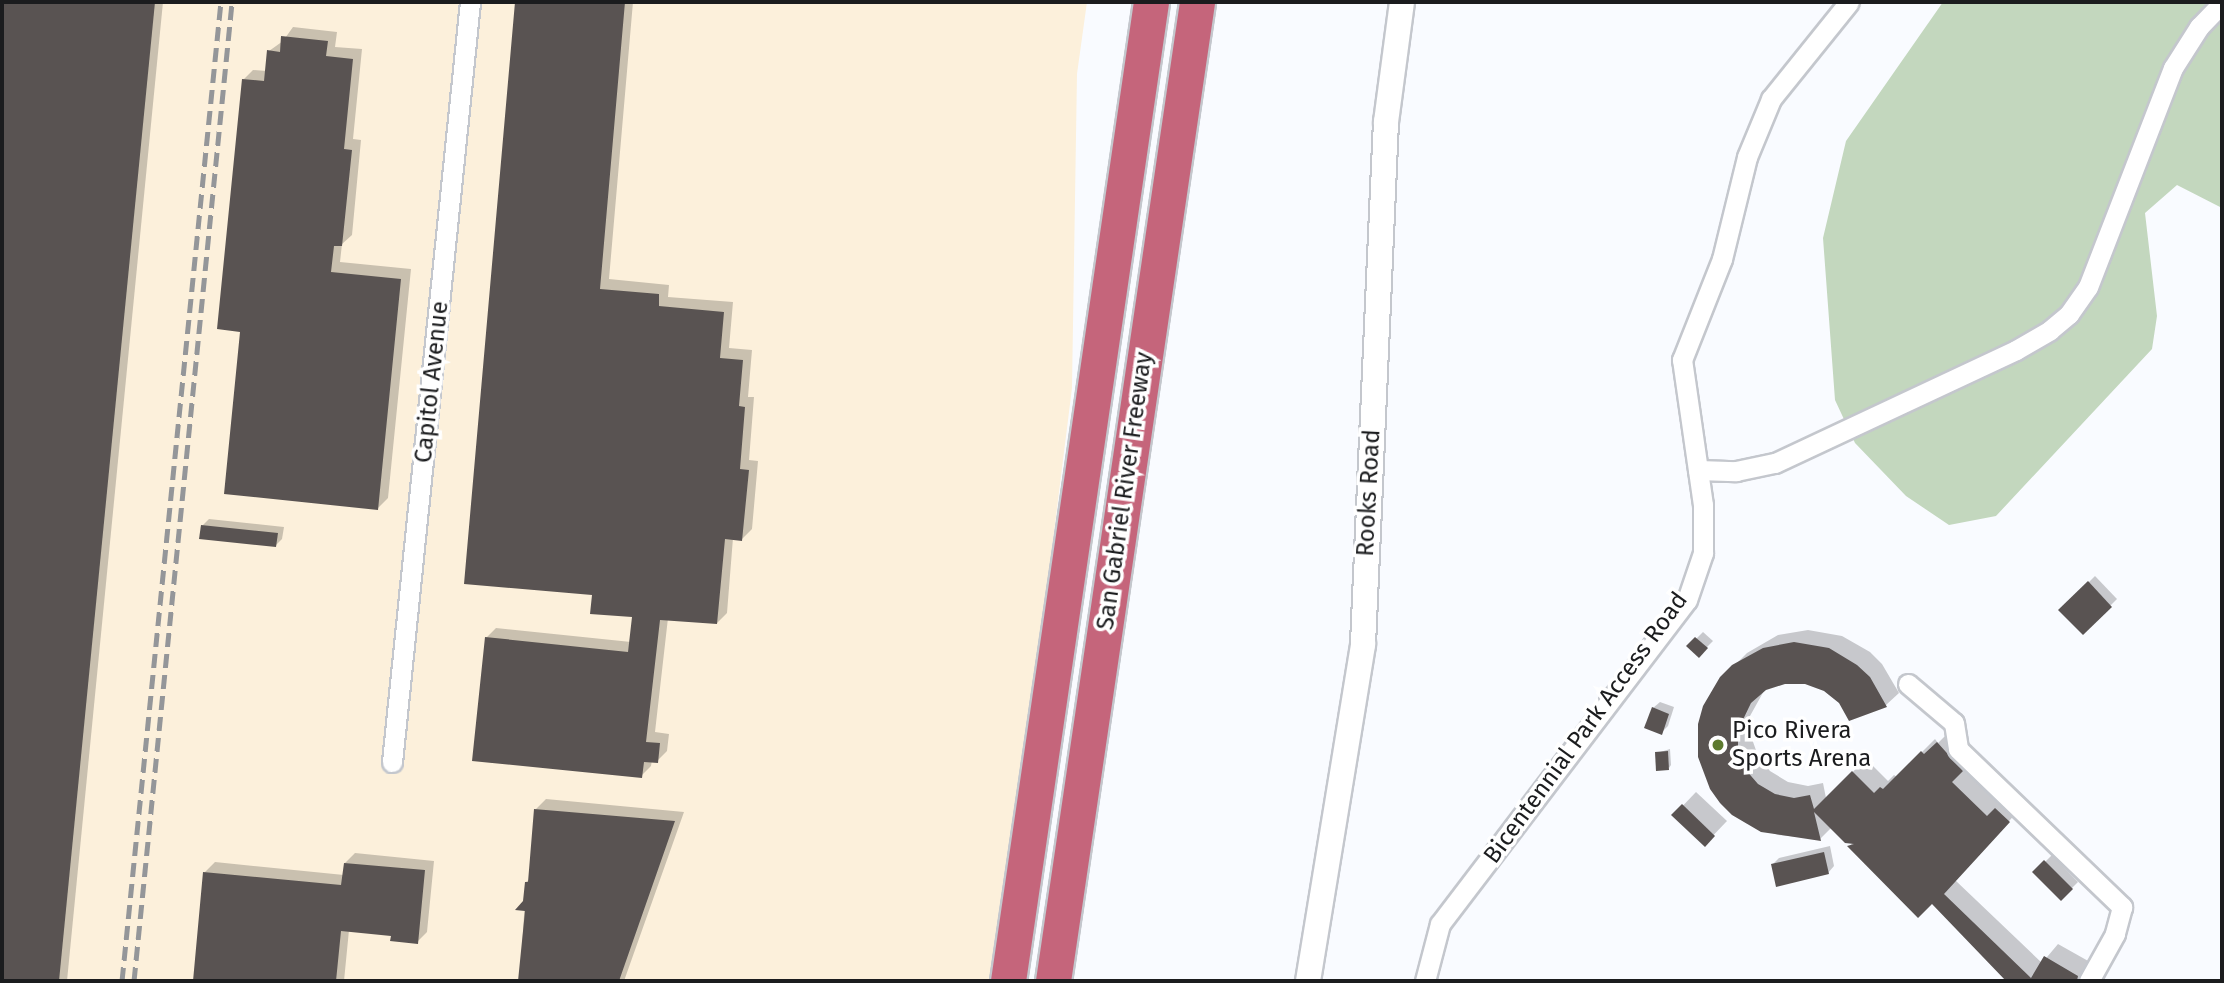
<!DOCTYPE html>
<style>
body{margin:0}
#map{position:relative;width:2224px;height:983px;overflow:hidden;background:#f9fbff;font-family:"Fira Sans",sans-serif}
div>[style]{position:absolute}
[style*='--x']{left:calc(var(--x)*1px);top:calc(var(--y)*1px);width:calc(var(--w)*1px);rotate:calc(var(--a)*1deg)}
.industrial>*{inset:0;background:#fcf0db}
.green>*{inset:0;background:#c3d7be}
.shadow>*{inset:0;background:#0003}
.building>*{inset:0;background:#595352}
.roads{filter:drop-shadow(2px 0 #c4c7cd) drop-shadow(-2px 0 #c4c7cd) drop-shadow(0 2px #c4c7cd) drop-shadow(0 -2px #c4c7cd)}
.minor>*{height:19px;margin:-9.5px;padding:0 9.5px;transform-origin:9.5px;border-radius:9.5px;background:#fff}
.tertiary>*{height:24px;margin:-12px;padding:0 12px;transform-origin:12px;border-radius:12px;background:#fff}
.motorway>*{height:35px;margin:-17.5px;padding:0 17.5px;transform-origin:17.5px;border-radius:17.5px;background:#c5657b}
.rail>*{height:5px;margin-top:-2.5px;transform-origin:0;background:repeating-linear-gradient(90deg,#949699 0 14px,transparent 0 21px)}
.dots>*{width:19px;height:19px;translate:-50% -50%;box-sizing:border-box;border:4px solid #fff;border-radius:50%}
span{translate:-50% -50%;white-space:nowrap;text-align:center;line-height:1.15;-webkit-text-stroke:7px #fff;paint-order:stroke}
.street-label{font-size:24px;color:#1b1c1e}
.poi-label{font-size:24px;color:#1b1c1e}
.left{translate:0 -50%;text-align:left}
.frame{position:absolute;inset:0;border:4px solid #1b1c1e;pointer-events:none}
</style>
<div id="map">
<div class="industrial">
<div style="clip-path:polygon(2px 2px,1087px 2px,1077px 74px,1072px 388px,998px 981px,2px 981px)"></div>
</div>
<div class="green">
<div style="clip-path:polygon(1943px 2px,2222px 2px,2222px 208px,2177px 185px,2145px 213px,2157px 316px,2152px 349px,1996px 516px,1949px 525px,1906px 496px,1855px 443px,1835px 400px,1823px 238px,1846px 141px)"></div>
</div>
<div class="shadow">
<div style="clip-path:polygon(2px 2px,163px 2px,67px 981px,2px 981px)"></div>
<div style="clip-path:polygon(516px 2px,633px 2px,609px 279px,669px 285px,668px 297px,733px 302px,729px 348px,752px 350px,748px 397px,754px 397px,749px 460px,758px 461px,752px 529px,742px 539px,733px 538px,727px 613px,717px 623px,668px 618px,655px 732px,669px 734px,667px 751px,657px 761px,652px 760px,651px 766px,641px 776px,486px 638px,496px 628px,631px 642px,634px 615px,594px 594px,466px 583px)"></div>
<div style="clip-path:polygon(293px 27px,337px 32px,335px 47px,362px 49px,353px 139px,361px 140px,352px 235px,342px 244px,340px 262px,411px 269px,388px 498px,378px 508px,243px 80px,253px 70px,267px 71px,269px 51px,283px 41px)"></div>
<div style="clip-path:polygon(209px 519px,284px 527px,282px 539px,276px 545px,202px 526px)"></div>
<div style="clip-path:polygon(2095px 576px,2117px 599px,2083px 633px,2061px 610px)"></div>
<div style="clip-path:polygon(1808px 630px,1842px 636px,1870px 652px,1882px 664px,1899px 693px,1886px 705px,1849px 719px,1840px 702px,1824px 689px,1805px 682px,1785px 682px,1765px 689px,1750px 716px,1751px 736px,1758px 756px,1770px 771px,1788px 782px,1808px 786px,1823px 783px,1826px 798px,1866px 759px,1888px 781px,1894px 775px,1897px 777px,1935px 739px,1938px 743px,1951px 730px,1964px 768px,2001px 805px,2009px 796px,2021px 808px,1955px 880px,2042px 963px,2058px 944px,2090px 962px,2079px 981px,2010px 981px,1932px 902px,1850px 846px,1853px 842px,1832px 827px,1820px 839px,1778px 835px,1746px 823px,1733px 814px,1733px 667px,1747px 653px,1778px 635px)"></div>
<div style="clip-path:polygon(1703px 632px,1713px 641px,1699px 655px,1689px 646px)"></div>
<div style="clip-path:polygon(1660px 702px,1674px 707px,1668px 726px,1661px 733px,1653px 708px)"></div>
<div style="clip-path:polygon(1670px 749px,1671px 765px,1669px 768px,1657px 753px)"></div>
<div style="clip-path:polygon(1696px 792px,1727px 821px,1705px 844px,1674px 815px)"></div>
<div style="clip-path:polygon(546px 799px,684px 812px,624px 981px,520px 981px,526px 882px,530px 879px,536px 809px)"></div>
<div style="clip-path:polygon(1830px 846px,1834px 866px,1828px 873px,1772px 865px,1779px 858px)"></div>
<div style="clip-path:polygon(355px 853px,434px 861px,427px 932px,417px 942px,393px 935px,349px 930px,344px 981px,194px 981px,205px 872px,215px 862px,344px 875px,345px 863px)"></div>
<div style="clip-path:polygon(2052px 855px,2078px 882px,2061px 899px,2035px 872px)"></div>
</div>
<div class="building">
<div style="clip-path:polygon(2px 2px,155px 2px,59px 981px,2px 981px)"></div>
<div style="clip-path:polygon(515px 2px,625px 2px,600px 289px,659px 294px,659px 306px,724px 312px,720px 358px,743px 360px,739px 406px,745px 407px,740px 469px,749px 470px,742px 541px,725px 539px,717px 624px,660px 620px,646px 742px,660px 743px,658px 763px,644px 762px,642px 778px,472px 761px,485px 637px,628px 652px,632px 617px,590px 614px,592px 595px,464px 584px)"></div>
<div style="clip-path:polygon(281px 36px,328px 41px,326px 56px,353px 59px,344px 149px,352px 150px,342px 246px,334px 246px,331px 272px,401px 279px,378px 510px,224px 494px,240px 332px,217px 329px,242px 79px,264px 81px,267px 50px,280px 52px)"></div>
<div style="clip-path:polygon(201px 525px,278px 533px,276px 547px,199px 539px)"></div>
<div style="clip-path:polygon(2088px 581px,2112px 607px,2083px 635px,2058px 610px)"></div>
<div style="clip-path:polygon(1695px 637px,1708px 648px,1699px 658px,1686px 646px)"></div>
<div style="clip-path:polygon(1794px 642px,1829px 648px,1857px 665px,1870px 677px,1887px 707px,1849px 721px,1839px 703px,1824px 691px,1805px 684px,1785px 684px,1766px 690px,1751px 703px,1738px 730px,1738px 749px,1745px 769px,1758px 784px,1775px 794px,1794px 798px,1810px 795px,1814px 809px,1852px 771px,1874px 793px,1880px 787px,1883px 789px,1921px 751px,1924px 754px,1937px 742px,1963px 771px,1952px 782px,1987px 816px,1995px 808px,2010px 822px,1944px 894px,2031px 978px,2044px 956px,2078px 976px,2077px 981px,2006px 981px,1932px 904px,1918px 918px,1847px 846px,1854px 844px,1845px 843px,1814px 812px,1821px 841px,1761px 832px,1732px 815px,1720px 803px,1710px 789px,1698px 757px,1698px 724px,1703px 706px,1720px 677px,1732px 665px,1763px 648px)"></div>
<div style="clip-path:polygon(1652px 707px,1669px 714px,1662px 735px,1644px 728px)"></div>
<div style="clip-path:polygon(1668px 751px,1669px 770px,1656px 771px,1655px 752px)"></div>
<div style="clip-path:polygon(1682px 804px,1715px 836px,1705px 847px,1671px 815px)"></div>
<div style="clip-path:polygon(534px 809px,675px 821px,619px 981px,518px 981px,525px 911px,515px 910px,523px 901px,525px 882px,528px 882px)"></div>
<div style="clip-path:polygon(1824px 852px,1829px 874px,1776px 887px,1771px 864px)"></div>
<div style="clip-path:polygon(2044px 860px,2073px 889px,2061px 901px,2032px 872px)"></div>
<div style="clip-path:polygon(344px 863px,425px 870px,418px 944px,390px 941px,391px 936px,341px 931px,336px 981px,193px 981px,203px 872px,341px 885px)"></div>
</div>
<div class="roads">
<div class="minor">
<div style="--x:1698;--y:470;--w:38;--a:2"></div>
<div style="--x:1736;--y:471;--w:40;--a:-12"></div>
<div style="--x:1775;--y:463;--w:266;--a:-25.1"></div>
<div style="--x:2016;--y:350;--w:39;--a:-30"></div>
<div style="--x:2050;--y:330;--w:25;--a:-40"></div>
<div style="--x:2069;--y:314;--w:33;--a:-55"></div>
<div style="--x:2088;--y:287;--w:235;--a:-68.8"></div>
<div style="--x:2173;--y:68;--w:49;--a:-57.6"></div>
<div style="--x:2199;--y:27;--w:33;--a:-46"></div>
<div style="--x:1908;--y:684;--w:60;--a:40.3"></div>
<div style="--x:1954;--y:723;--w:26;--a:81"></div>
<div style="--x:1958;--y:749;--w:228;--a:43.9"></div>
<div style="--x:2122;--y:907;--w:28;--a:105"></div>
<div style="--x:2115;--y:934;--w:54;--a:119"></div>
<div style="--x:392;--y:762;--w:764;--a:-84.14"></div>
<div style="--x:1425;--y:981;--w:59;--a:-75.3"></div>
<div style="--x:1440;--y:924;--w:407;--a:-52.7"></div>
<div style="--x:1687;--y:600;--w:50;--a:-71.2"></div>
<div style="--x:1703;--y:553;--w:48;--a:-90"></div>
<div style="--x:1703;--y:505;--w:147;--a:-98.2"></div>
<div style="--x:1682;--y:360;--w:109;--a:-68.4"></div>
<div style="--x:1722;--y:259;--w:105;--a:-76.2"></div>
<div style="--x:1747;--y:157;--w:63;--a:-67.5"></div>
<div style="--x:1771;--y:99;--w:124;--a:-51.2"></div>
</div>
<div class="tertiary">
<div style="--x:1308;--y:981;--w:341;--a:-80.7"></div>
<div style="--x:1363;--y:644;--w:523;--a:-87.48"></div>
<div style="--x:1386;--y:122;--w:121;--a:-82.4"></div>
</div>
<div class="motorway">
<div style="--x:1008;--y:981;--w:989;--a:-81.69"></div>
<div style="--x:1053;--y:981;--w:990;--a:-81.63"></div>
</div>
</div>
<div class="rail">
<div style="--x:122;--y:981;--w:984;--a:-84.23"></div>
<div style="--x:134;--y:981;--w:984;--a:-84.28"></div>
</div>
<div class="dots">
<div style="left:1718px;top:745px;background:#5d7a2f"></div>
</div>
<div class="street-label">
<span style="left:432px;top:382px;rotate:-84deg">Capitol Avenue</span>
<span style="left:1125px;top:491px;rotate:-82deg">San Gabriel River Freeway</span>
<span style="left:1369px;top:493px;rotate:-87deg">Rooks Road</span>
<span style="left:1586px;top:728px;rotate:-54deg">Bicentennial Park Access Road</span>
</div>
<div class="poi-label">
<span class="left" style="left:1732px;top:745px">Pico Rivera<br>Sports Arena</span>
</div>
<div class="frame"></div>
</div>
